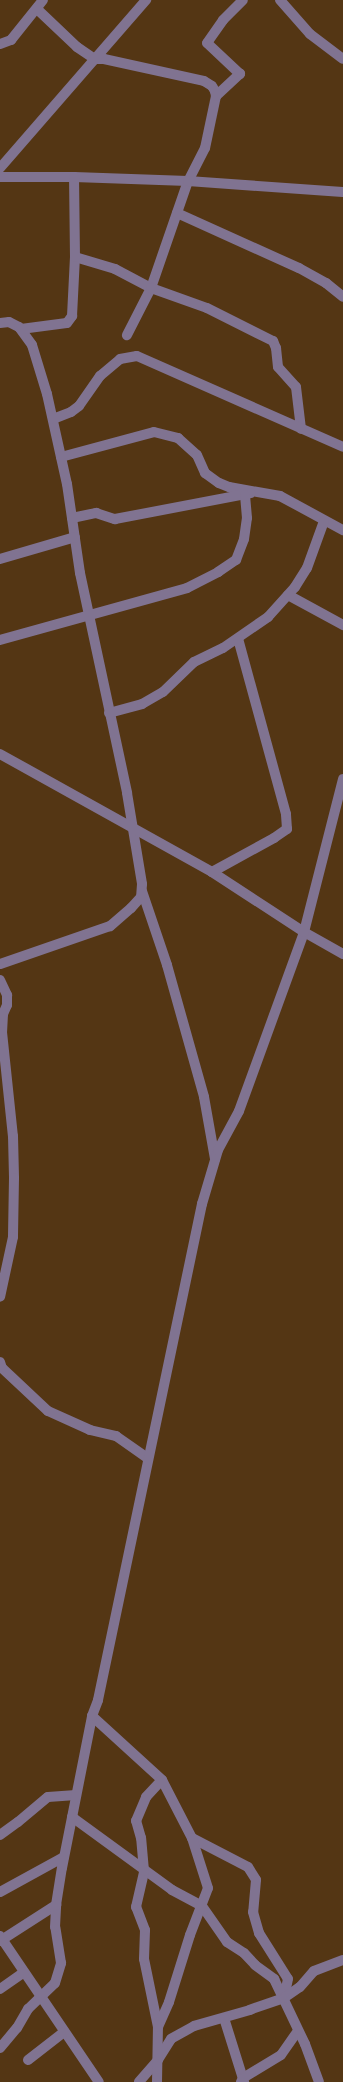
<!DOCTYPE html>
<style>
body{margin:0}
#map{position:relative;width:343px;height:2082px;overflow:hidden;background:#543614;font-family:Roboto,sans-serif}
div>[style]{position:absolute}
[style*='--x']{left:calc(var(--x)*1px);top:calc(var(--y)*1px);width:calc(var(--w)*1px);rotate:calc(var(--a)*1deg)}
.minor>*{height:10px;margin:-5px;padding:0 5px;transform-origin:5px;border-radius:5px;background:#807391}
span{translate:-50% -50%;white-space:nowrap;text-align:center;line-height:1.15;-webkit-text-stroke:4px #351e03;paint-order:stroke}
</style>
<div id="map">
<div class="minor">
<div style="--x:280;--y:0;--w:45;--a:48.6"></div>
<div style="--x:310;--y:34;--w:41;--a:37.1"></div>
<div style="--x:37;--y:9;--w:55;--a:43.5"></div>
<div style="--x:77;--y:47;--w:22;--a:34"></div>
<div style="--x:95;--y:59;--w:9;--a:0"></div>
<div style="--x:104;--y:59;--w:102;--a:12.4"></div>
<div style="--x:204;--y:81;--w:9;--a:32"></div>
<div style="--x:212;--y:86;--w:6;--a:59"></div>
<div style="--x:215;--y:91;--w:5;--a:79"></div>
<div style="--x:216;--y:96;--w:53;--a:101.9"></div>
<div style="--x:205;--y:148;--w:37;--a:117"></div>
<div style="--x:188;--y:181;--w:113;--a:109.1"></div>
<div style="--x:151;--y:288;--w:53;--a:117.1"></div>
<div style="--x:0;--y:44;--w:12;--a:-20"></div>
<div style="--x:11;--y:40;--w:51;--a:-51.3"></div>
<div style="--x:216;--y:96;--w:33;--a:-43"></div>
<div style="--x:240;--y:74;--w:45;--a:-136.8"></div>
<div style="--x:207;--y:43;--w:28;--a:-55"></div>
<div style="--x:223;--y:20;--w:28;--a:-45"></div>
<div style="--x:0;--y:168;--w:223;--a:-49"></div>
<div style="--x:0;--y:177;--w:74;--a:0"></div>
<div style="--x:74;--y:177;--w:114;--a:2"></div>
<div style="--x:188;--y:181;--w:155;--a:4.1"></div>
<div style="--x:177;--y:213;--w:134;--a:24.3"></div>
<div style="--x:299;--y:268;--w:31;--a:29"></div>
<div style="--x:326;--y:283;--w:22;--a:39"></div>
<div style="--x:75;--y:257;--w:42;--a:16.7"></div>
<div style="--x:115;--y:269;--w:41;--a:27.8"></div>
<div style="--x:151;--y:288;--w:59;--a:19.7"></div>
<div style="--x:207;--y:308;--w:74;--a:26.6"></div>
<div style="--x:273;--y:341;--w:8;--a:67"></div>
<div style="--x:276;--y:348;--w:19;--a:84"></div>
<div style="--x:278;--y:367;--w:27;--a:48"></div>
<div style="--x:296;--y:387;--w:42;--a:83.2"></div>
<div style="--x:0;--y:323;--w:9;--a:-6"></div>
<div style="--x:9;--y:322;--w:11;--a:27"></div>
<div style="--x:19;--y:327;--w:22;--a:54"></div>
<div style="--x:32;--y:345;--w:51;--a:73"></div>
<div style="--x:47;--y:394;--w:92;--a:77.5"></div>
<div style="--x:67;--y:484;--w:90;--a:81.7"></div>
<div style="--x:80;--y:573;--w:225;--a:77.9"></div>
<div style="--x:127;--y:793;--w:92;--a:80.6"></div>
<div style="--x:142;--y:884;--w:13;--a:94"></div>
<div style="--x:141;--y:897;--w:15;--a:132"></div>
<div style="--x:131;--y:908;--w:28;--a:139"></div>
<div style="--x:110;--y:926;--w:116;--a:160.9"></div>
<div style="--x:21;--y:329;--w:46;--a:-7.4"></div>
<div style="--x:67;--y:323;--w:9;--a:-54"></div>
<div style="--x:72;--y:316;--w:59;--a:-87.1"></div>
<div style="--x:75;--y:257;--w:80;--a:-90.7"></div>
<div style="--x:53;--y:419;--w:19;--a:-21"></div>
<div style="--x:71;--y:412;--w:10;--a:-37"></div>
<div style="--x:79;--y:406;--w:37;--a:-55"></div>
<div style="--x:100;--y:376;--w:26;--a:-40"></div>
<div style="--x:120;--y:359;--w:17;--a:-10"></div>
<div style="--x:137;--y:356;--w:225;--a:23.8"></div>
<div style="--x:61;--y:457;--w:96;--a:-15"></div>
<div style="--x:154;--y:432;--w:25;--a:14"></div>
<div style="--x:178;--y:438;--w:25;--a:42"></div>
<div style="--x:197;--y:455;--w:20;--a:66"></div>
<div style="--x:205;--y:473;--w:17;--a:36"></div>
<div style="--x:219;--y:483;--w:11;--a:22"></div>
<div style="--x:229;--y:487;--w:52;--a:10"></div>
<div style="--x:280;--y:496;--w:72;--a:28.4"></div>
<div style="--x:72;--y:518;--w:25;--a:-12"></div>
<div style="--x:96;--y:513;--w:20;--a:18"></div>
<div style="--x:115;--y:519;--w:138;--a:-10.8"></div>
<div style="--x:0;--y:559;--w:78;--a:-16.3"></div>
<div style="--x:288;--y:595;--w:63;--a:28.6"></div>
<div style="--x:0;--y:640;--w:194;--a:-15.5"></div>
<div style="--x:187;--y:588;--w:35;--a:-27"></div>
<div style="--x:218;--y:572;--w:22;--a:-34"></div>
<div style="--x:236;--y:560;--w:22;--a:-69"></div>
<div style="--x:244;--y:539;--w:21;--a:-82"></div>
<div style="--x:247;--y:518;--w:23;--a:-95"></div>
<div style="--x:109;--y:713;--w:34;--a:-15"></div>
<div style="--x:142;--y:704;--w:24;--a:-30"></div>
<div style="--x:163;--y:692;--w:43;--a:-44.1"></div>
<div style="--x:194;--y:662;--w:32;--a:-26"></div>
<div style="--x:223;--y:648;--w:55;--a:-34.6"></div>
<div style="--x:268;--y:617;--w:40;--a:-48"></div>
<div style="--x:295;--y:587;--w:22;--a:-58"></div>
<div style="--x:307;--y:568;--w:50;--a:-70.1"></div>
<div style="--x:0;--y:754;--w:243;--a:29.1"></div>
<div style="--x:212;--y:872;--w:110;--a:33.1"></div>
<div style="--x:304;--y:932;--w:45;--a:29.4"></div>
<div style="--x:212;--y:872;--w:71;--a:-28.7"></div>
<div style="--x:274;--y:838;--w:16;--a:-35"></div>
<div style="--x:287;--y:829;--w:15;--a:-94"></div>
<div style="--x:286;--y:814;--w:181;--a:-105.3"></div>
<div style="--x:142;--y:891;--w:78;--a:71.3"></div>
<div style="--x:167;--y:965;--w:137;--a:74.3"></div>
<div style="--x:204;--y:1097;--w:63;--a:79.9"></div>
<div style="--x:0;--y:980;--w:17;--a:65"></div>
<div style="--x:7;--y:995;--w:10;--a:90"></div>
<div style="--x:7;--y:1005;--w:10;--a:114"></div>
<div style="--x:3;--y:1014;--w:18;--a:93"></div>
<div style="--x:2;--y:1032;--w:105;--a:84"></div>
<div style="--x:13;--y:1136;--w:42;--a:88.6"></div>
<div style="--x:14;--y:1178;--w:59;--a:91"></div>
<div style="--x:13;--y:1237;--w:61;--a:102.2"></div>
<div style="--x:0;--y:1362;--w:6;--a:72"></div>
<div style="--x:2;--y:1368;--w:63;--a:43.1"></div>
<div style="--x:48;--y:1411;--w:46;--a:24.3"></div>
<div style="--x:90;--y:1430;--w:27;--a:13"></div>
<div style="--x:116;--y:1436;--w:39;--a:35"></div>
<div style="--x:92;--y:1716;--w:95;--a:42.4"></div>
<div style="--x:162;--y:1780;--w:65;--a:62.7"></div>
<div style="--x:192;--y:1838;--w:63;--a:27.4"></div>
<div style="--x:248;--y:1867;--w:15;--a:58"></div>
<div style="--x:256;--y:1880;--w:32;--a:95"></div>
<div style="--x:253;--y:1912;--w:22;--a:74"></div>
<div style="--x:259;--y:1933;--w:54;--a:57.8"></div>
<div style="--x:288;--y:1979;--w:19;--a:102"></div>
<div style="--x:284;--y:1998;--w:36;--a:161"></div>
<div style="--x:250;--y:2010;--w:58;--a:164.1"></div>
<div style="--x:194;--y:2026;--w:26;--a:151"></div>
<div style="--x:171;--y:2039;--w:25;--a:122"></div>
<div style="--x:158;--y:2060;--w:29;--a:131"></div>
<div style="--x:72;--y:1817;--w:124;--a:36.1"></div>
<div style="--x:172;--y:1890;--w:34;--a:28"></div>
<div style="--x:202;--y:1906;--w:44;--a:55.2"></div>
<div style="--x:227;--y:1942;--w:20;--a:33"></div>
<div style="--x:244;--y:1953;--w:16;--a:47"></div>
<div style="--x:255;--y:1965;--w:24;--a:36"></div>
<div style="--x:274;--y:1979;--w:72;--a:64.5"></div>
<div style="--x:305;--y:2044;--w:40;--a:69.8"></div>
<div style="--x:0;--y:1835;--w:22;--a:-36"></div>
<div style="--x:18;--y:1822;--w:39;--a:-40"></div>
<div style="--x:48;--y:1797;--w:28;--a:-4"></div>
<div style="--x:0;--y:1892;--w:73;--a:-28.7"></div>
<div style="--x:0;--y:1936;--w:176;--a:55.9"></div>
<div style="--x:0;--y:1941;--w:67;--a:-32.7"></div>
<div style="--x:0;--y:1989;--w:29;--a:-35"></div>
<div style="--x:284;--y:1998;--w:19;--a:-35"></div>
<div style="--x:300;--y:1987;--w:21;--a:-49"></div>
<div style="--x:314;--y:1971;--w:31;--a:-21"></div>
<div style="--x:224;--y:2018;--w:67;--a:72.6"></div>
<div style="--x:158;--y:2027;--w:69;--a:-101.6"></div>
<div style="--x:144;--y:1959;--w:29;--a:-88"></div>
<div style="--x:145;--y:1930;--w:25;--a:-111"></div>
<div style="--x:136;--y:1907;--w:37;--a:-77"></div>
<div style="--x:144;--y:1871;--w:33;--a:-95"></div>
<div style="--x:141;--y:1838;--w:18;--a:-106"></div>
<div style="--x:136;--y:1821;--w:26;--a:-67"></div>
<div style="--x:146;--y:1797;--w:23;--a:-47"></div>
<div style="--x:0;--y:2048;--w:26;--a:-50"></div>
<div style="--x:17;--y:2028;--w:22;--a:-60"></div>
<div style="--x:28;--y:2009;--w:37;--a:-44"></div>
<div style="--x:55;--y:1983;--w:21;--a:-73"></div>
<div style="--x:61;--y:1963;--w:36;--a:-99"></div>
<div style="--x:55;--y:1927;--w:22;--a:-87"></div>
<div style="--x:56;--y:1905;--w:37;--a:-81"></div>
<div style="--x:62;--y:1868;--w:155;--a:-78.8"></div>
<div style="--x:92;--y:1716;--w:17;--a:-69"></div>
<div style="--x:98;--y:1700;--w:507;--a:-78.16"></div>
<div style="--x:202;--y:1204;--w:56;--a:-73.5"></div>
<div style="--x:218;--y:1150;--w:44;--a:-61.7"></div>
<div style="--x:239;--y:1111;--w:190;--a:-70"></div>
<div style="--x:304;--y:932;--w:158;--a:-75.7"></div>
<div style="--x:28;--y:2060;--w:46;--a:-37.9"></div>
<div style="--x:157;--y:2082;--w:55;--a:-89"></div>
<div style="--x:158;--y:2027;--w:27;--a:-66"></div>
<div style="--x:169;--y:2002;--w:70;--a:-72.6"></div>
<div style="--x:190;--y:1935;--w:50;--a:-69"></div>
<div style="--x:208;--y:1888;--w:52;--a:-107.7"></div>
<div style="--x:241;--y:2082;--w:4;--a:-63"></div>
<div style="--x:243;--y:2078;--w:44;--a:-31.2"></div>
<div style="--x:281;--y:2055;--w:29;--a:-55"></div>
</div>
</div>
